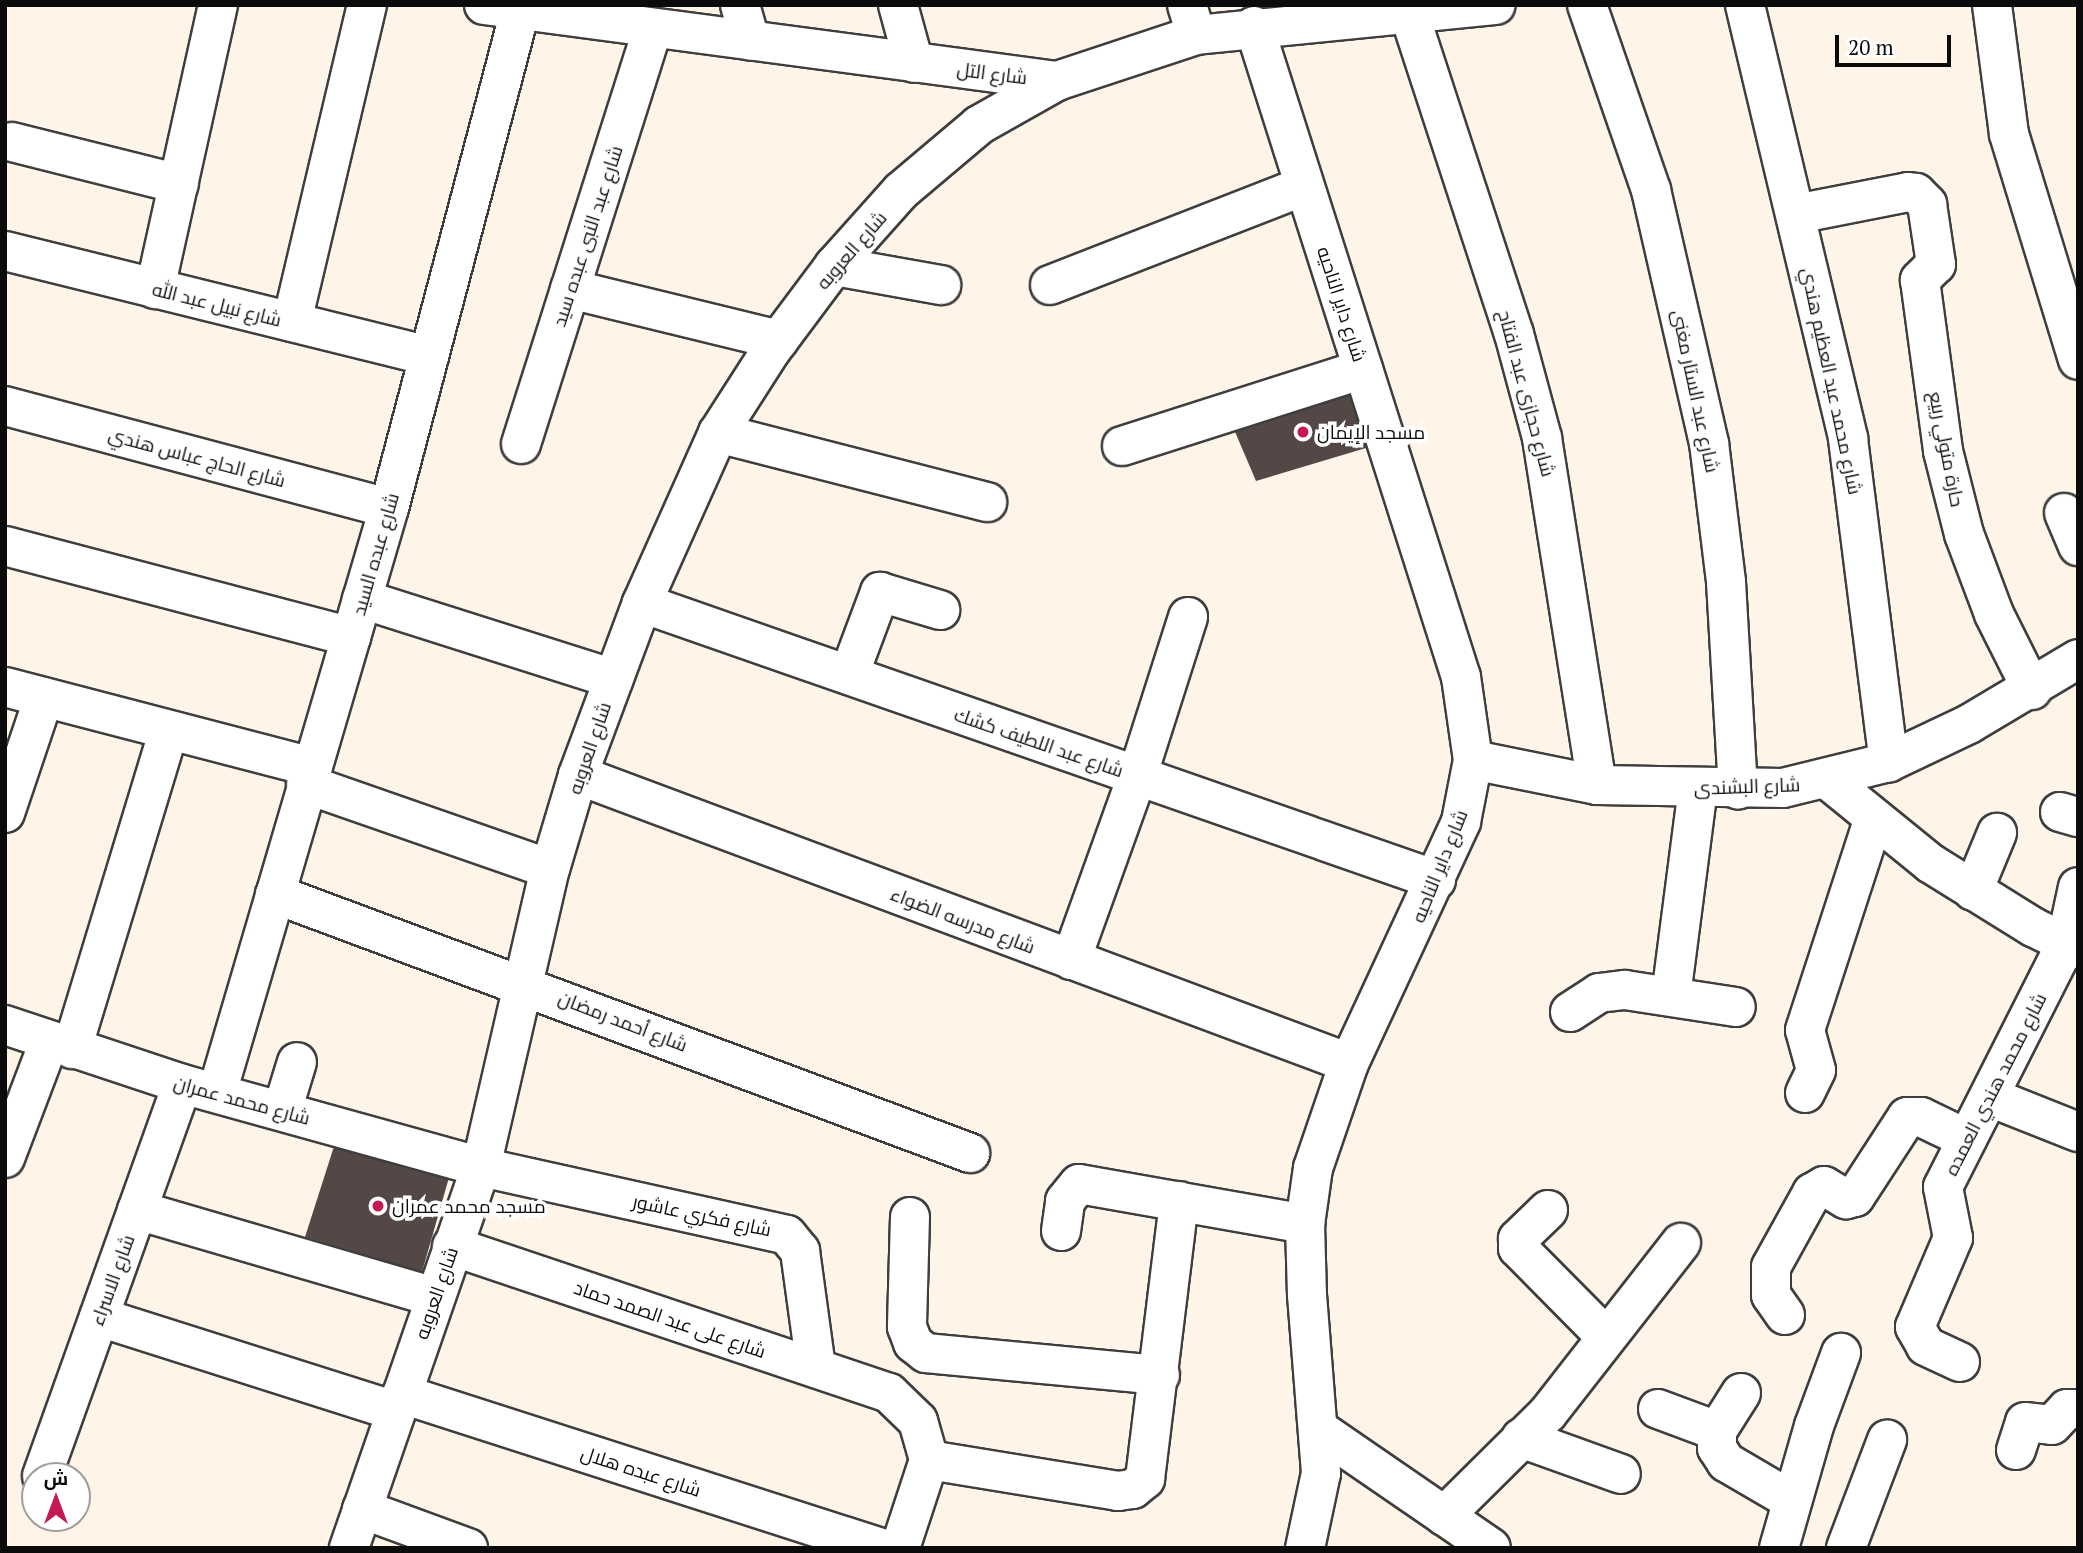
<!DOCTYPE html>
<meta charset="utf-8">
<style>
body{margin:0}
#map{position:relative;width:2083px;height:1553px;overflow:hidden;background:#fff4e8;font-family:"PT Serif",Cairo,serif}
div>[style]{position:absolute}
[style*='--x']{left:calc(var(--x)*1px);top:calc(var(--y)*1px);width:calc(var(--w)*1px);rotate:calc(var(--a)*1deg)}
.building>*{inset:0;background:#544846}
.roads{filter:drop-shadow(2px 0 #3e3e3e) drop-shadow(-2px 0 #3e3e3e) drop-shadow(0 2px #3e3e3e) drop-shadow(0 -2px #3e3e3e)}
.minor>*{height:38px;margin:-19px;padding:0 19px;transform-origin:19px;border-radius:19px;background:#fff}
.tertiary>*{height:38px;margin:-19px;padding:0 19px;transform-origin:19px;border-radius:19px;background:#fff}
.dots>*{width:19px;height:19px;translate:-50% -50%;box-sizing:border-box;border:4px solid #fff;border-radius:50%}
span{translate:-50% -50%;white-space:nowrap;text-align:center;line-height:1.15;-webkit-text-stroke:7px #fff;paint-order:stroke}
.street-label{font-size:19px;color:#0b0b0b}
.poi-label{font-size:19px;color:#0b0b0b}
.left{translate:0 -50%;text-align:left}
.frame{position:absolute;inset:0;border:7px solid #0b0b0b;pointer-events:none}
.north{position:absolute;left:21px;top:1462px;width:70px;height:70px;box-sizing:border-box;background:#fff;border:2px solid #9d9d9d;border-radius:50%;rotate:0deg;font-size:19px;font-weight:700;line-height:28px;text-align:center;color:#0b0b0b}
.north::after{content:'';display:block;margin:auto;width:24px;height:32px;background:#c41a51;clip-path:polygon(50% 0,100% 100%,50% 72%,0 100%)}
.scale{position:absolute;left:1835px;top:35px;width:116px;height:32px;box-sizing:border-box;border:4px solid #0b0b0b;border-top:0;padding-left:9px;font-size:21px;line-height:24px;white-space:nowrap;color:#0b0b0b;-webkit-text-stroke:5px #fff;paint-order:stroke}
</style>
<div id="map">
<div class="building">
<div style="clip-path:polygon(1355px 380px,1376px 445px,1256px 481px,1230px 420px)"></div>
<div style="clip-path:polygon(337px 1137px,450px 1174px,422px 1272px,305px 1237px)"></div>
</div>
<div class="roads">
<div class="minor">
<div style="--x:484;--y:5;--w:578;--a:7.56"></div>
<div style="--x:740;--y:5;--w:37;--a:74"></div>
<div style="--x:898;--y:5;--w:60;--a:74.6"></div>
<div style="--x:1187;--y:5;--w:31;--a:73"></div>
<div style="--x:1587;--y:5;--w:196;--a:70.9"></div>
<div style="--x:1651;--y:190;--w:260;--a:77.1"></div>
<div style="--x:1709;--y:443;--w:140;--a:83"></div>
<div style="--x:1726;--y:582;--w:208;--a:86.7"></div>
<div style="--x:1745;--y:5;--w:446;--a:76.6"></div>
<div style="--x:1848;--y:439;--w:326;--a:82.8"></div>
<div style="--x:1992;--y:5;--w:130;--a:82.5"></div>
<div style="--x:2009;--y:134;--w:236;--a:73"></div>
<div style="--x:1409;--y:13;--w:338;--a:71.9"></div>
<div style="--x:1514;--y:334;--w:108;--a:74.9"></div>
<div style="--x:1542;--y:438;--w:351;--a:81"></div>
<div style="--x:1254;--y:26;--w:683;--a:72.36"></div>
<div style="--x:1461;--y:677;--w:84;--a:81.8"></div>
<div style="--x:1473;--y:760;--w:63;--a:101"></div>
<div style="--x:1461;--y:822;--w:266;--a:114.9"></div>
<div style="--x:1349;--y:1063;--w:111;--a:108.9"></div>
<div style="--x:1313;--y:1168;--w:57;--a:98.1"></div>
<div style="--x:1305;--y:1224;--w:71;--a:88.4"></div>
<div style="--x:1307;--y:1295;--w:179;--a:85.5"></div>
<div style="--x:1321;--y:1473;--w:77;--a:102"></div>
<div style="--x:12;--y:142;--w:172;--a:14.1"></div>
<div style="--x:1796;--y:214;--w:114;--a:-11.1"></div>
<div style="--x:1908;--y:192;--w:8;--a:7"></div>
<div style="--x:1916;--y:193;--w:16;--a:45"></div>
<div style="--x:1927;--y:204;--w:61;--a:81.5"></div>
<div style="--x:1936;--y:264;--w:23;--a:135"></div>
<div style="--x:1920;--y:280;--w:173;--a:82.3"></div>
<div style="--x:1943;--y:451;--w:86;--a:75.8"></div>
<div style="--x:1964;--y:534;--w:85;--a:69.4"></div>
<div style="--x:1994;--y:614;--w:85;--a:63.4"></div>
<div style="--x:5;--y:251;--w:437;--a:13.9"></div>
<div style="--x:834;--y:266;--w:109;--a:10.1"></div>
<div style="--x:1050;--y:285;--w:273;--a:-21.3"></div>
<div style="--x:155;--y:289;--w:291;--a:-77.5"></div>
<div style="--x:570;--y:289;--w:215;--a:13.7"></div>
<div style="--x:292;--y:322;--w:326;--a:-76.7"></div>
<div style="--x:5;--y:406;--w:397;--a:14.9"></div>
<div style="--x:718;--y:433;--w:278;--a:14.4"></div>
<div style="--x:521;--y:444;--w:436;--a:-72.4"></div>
<div style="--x:1122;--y:446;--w:253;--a:-17.7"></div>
<div style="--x:2064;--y:513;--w:36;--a:67"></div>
<div style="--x:5;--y:546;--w:358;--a:14.7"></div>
<div style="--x:362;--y:599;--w:264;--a:17.6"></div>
<div style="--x:642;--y:603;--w:841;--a:19.23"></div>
<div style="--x:849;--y:675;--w:89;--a:-69.5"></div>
<div style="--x:880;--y:592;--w:63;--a:16.7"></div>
<div style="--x:5;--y:687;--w:318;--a:14.6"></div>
<div style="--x:1473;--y:760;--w:126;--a:11.4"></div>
<div style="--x:1597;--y:785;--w:186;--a:0.9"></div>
<div style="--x:1783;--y:788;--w:109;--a:-13.8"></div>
<div style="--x:1889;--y:762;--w:89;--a:-25.4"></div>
<div style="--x:1969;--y:724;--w:127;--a:-30.8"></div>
<div style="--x:578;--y:775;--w:823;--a:20.48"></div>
<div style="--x:1828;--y:780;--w:132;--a:39.1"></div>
<div style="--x:1930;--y:863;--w:121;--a:31.9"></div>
<div style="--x:2033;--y:927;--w:50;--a:26.1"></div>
<div style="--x:306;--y:784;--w:258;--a:19.2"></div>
<div style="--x:2060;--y:812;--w:19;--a:16"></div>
<div style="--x:5;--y:813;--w:122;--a:-71.4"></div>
<div style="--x:1973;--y:891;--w:63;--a:-67.5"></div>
<div style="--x:275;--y:894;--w:742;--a:20.44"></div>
<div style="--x:1071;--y:960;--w:195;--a:-70.2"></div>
<div style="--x:1137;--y:777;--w:168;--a:-72.3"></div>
<div style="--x:1671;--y:996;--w:209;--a:-82.6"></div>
<div style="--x:1570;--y:1012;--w:35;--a:-33"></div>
<div style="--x:1599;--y:993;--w:26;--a:-7"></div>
<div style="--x:1625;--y:990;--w:112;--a:8.7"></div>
<div style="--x:5;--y:1025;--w:187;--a:18.4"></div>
<div style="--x:182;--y:1084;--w:310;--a:15.5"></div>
<div style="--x:481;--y:1167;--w:313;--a:12.5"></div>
<div style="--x:787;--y:1235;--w:21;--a:51"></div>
<div style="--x:800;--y:1251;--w:118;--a:82.2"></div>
<div style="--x:72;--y:1049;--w:333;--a:-73.1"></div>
<div style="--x:217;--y:1093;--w:610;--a:-73.62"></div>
<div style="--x:389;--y:508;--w:514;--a:-75.23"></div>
<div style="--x:1805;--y:1093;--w:25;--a:-64"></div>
<div style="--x:1816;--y:1070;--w:41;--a:-105.4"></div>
<div style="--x:1805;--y:1030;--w:220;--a:-72"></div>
<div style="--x:1990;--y:1097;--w:95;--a:21.7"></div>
<div style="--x:282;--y:1111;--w:51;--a:-73"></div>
<div style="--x:5;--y:1158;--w:124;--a:-69.2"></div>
<div style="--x:137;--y:1210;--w:310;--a:16.3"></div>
<div style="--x:1548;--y:1210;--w:42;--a:136"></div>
<div style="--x:1518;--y:1239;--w:9;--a:90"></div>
<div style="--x:1518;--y:1248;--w:125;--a:45.3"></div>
<div style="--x:910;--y:1217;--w:110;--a:91.6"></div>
<div style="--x:907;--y:1327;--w:17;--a:69"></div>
<div style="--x:913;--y:1343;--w:16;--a:38"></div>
<div style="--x:926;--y:1353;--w:235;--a:5.4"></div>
<div style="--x:1061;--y:1231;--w:30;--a:-82"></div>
<div style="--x:1065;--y:1201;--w:22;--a:-51"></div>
<div style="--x:1079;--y:1184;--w:230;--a:10"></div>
<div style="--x:452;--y:1246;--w:461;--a:18.6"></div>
<div style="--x:889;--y:1393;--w:40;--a:44"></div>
<div style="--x:918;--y:1421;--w:41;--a:74.2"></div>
<div style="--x:929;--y:1460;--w:93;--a:108.2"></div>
<div style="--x:1785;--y:1315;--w:24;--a:-125"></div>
<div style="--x:1771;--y:1295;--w:28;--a:-90"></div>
<div style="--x:1771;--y:1267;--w:85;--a:-61"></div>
<div style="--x:1812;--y:1193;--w:14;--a:-30"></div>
<div style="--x:1824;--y:1186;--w:26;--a:31"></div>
<div style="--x:1846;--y:1199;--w:9;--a:-13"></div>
<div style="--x:1855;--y:1197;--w:95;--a:-57"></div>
<div style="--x:1907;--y:1117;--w:14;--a:0"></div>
<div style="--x:1921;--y:1117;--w:51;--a:25.6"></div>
<div style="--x:99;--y:1317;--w:312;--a:17.6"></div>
<div style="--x:1960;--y:1362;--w:38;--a:-155"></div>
<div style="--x:1926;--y:1346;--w:22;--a:-120"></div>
<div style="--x:1915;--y:1327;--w:97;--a:-66.9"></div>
<div style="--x:1953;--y:1238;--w:52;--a:-101.1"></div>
<div style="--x:1943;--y:1187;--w:273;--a:-63.2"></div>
<div style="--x:2066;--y:943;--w:57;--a:-77.9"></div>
<div style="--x:1741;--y:1393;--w:45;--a:122.3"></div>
<div style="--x:1717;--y:1431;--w:17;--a:90"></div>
<div style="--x:1717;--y:1448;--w:17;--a:57"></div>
<div style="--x:1726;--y:1462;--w:75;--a:30.3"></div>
<div style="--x:402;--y:1394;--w:503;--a:17.82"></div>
<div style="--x:1658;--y:1409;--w:63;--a:20.4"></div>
<div style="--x:1321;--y:1431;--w:206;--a:34.5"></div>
<div style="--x:1521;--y:1438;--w:106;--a:19.8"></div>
<div style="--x:2016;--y:1450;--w:29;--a:-72"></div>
<div style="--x:2025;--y:1422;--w:27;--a:6"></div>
<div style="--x:2052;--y:1425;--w:22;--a:-47"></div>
<div style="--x:2067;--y:1409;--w:11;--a:0"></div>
<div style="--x:929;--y:1460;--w:192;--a:9.3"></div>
<div style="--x:1118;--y:1491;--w:15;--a:-8"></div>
<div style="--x:1133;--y:1489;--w:16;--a:-40"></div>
<div style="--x:1145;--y:1479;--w:280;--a:-83"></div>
<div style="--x:42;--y:1476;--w:416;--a:-70.3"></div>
<div style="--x:362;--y:1509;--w:113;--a:20.2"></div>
<div style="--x:1444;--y:1516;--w:146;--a:-44.7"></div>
<div style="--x:1548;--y:1413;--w:216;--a:-52"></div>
<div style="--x:1779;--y:1548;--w:127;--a:-74"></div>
<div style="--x:1814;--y:1426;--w:78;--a:-69.7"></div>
<div style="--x:1846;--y:1548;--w:116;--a:-69.2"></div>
</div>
<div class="tertiary">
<div style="--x:349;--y:1548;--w:403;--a:-70.9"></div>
<div style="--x:481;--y:1167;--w:306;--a:-77"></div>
<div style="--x:550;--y:869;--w:98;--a:-73.4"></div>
<div style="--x:578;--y:775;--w:184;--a:-69.6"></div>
<div style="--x:642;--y:603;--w:186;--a:-65.9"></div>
<div style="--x:718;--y:433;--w:100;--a:-57.3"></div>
<div style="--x:772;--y:349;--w:104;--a:-53.2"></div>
<div style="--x:834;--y:266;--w:101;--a:-48.2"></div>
<div style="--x:901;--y:191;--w:102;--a:-40.2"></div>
<div style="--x:979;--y:125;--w:90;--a:-29.4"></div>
<div style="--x:1057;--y:81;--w:146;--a:-18.3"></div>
<div style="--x:1196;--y:35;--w:301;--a:-5.7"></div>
</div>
</div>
<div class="dots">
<div style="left:1303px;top:432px;background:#c41a51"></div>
<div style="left:378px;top:1206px;background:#c41a51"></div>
</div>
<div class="street-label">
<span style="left:992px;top:73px;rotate:7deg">شارع التل</span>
<span style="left:587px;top:236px;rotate:-72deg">شارع عبد النبى عبده سيد</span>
<span style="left:851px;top:250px;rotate:-49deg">شارع العروبه</span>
<span style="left:217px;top:304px;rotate:14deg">شارع نبيل عبد الله</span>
<span style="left:1342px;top:304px;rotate:72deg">شارع داير الناحيه</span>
<span style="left:1832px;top:381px;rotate:78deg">شارع محمد عبد العظيم هندي</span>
<span style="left:1696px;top:391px;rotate:78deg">شارع عبد الستار مغنى</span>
<span style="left:1527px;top:393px;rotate:75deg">شارع حجازى عبد الفتاح</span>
<span style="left:1947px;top:449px;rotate:79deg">حارة متولي ربيع</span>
<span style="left:197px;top:457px;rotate:15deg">شارع الحاج عباس هندي</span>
<span style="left:375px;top:554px;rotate:-74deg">شارع عبده السيد</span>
<span style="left:1039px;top:742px;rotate:19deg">شارع عبد اللطيف كشك</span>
<span style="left:589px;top:748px;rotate:-71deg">شارع العروبه</span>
<span style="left:1747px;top:786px;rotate:-2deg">شارع البشندى</span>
<span style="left:1439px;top:866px;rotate:-68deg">شارع داير الناحيه</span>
<span style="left:963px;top:920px;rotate:21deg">شارع مدرسه الضواء</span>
<span style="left:623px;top:1021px;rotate:21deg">شارع أحمد رمضان</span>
<span style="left:1995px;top:1084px;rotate:-63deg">شارع محمد هندي العمده</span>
<span style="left:242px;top:1100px;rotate:15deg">شارع محمد عمران</span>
<span style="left:702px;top:1215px;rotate:12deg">شارع فكري عاشور</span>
<span style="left:112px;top:1280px;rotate:-70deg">شارع الاسراء</span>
<span style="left:436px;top:1293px;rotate:-71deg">شارع العروبه</span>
<span style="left:670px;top:1319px;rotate:19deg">شارع على عبد الصمد حماد</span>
<span style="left:641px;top:1471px;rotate:18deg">شارع عبده هلال</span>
</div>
<div class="poi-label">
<span class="left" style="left:1317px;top:432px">مسجد الإيمان</span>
<span class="left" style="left:392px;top:1206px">مسجد محمد عمران</span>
</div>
<div class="frame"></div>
<div class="north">ش</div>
<div class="scale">20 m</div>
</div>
